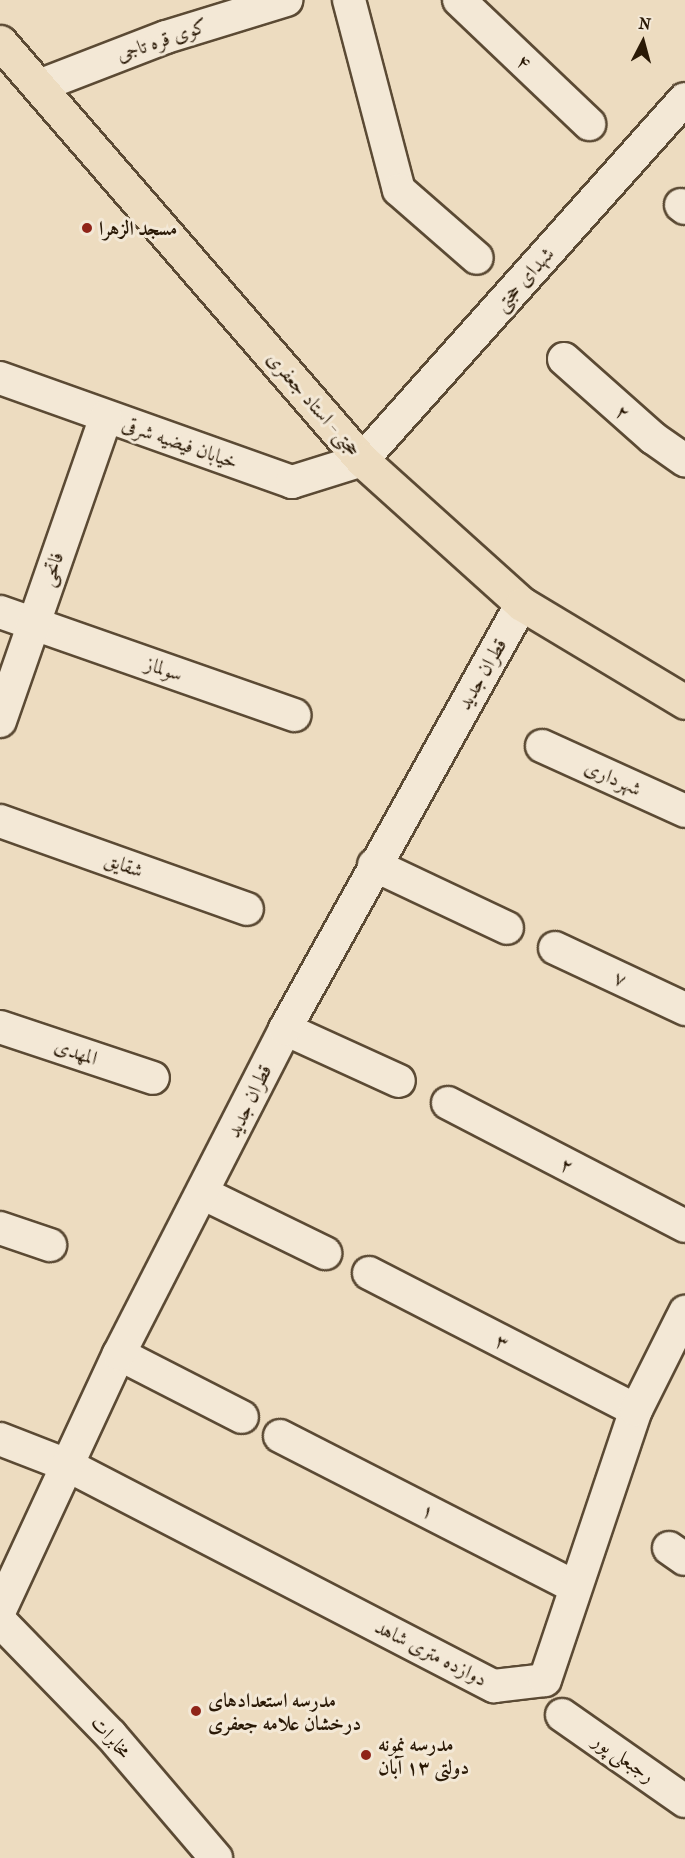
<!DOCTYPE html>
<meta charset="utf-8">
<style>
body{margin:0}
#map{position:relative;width:685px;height:1858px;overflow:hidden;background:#eddcc0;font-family:"IM FELL French Canon",Amiri,serif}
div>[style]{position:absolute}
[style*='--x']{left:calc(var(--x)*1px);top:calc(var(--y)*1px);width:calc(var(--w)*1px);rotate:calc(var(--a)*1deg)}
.roads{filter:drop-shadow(2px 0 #5b4a34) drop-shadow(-2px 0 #5b4a34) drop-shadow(0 2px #5b4a34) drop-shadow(0 -2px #5b4a34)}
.minor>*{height:32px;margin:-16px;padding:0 16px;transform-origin:16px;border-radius:16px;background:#f3e8d6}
.major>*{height:33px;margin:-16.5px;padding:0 16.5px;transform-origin:16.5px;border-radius:16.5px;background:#eddcc0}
.dots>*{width:16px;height:16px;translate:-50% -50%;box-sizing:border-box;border:3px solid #f3e8d6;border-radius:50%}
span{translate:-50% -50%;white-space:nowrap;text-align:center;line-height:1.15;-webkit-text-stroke:6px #f3e8d6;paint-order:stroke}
.street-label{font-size:20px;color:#2a1906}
.poi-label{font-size:20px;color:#2a1906;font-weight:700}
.left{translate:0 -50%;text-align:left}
.north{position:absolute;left:613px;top:12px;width:60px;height:60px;-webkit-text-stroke:4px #f3e8d6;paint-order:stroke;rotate:6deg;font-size:16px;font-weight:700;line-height:24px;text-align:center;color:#2a1906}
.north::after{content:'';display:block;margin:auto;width:21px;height:27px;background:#2a1906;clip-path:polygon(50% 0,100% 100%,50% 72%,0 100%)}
</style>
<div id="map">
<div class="roads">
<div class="minor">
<div style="--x:349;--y:0;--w:196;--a:75.3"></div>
<div style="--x:399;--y:190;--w:103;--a:41.1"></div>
<div style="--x:459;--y:0;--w:180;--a:43.6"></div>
<div style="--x:39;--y:86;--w:136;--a:-21.1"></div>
<div style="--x:166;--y:37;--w:126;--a:-17.1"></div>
<div style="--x:681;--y:205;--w:5;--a:37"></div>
<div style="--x:564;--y:359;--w:119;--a:41.6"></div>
<div style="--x:653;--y:438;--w:39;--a:35"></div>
<div style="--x:0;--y:378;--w:310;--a:19.6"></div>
<div style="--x:292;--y:482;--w:73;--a:-17.4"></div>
<div style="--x:362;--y:460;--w:484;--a:-48.2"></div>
<div style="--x:0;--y:612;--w:312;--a:19.3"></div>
<div style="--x:0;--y:721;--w:322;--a:-70.8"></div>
<div style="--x:542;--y:746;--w:157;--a:24.4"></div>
<div style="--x:0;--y:821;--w:262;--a:19.6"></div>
<div style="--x:374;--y:865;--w:147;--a:25.3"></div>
<div style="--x:555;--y:948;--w:144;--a:25.1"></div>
<div style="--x:0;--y:1027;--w:161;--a:18.4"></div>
<div style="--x:285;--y:1029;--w:125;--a:24.5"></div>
<div style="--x:448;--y:1103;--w:267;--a:27.4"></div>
<div style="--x:204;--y:1194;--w:135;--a:26"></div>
<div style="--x:0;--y:1228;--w:53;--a:18.8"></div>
<div style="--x:369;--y:1273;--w:300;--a:27.2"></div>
<div style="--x:119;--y:1354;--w:138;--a:27.1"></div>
<div style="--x:280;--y:1436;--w:331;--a:27.1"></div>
<div style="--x:0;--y:1439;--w:72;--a:21.2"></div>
<div style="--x:67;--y:1465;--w:481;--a:27.4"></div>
<div style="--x:494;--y:1686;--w:51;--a:-6.7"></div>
<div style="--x:545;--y:1680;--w:285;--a:-71.4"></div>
<div style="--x:636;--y:1410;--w:110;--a:-63.4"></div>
<div style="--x:669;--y:1548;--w:19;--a:35"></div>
<div style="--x:0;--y:1610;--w:282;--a:-65.1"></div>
<div style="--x:119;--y:1354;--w:365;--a:-62.9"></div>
<div style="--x:285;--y:1029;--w:487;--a:-60.9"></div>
<div style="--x:0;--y:1621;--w:159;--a:45.8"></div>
<div style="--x:111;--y:1735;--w:162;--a:49.5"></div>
<div style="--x:562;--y:1715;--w:150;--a:35"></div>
</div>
<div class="major">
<div style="--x:0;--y:42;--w:553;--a:49.11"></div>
<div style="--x:362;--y:460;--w:215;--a:42"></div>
<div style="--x:522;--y:604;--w:190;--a:31"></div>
</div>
</div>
<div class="dots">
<div style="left:87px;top:228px;background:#8f2418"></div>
<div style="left:196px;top:1711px;background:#8f2418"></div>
<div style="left:366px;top:1755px;background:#8f2418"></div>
</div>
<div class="street-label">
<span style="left:162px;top:40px;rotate:-19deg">کوی قره تاجی</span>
<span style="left:524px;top:62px;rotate:44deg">۴</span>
<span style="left:524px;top:279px;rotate:-48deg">شهدای حجتی</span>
<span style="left:314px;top:404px;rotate:49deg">حجتی - استاد جعفری</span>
<span style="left:623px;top:412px;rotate:42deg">۲</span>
<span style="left:180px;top:443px;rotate:19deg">خیابان فیضیه شرقی</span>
<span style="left:52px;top:569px;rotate:-71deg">فاتحی</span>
<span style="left:164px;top:669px;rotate:19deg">سولماز</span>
<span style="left:482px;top:674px;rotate:-60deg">قطران جدید</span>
<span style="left:613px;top:778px;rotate:24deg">شهرداری</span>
<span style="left:124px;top:865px;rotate:20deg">شقایق</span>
<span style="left:620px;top:979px;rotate:25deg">۷</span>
<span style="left:76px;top:1052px;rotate:19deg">المهدی</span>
<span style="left:249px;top:1101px;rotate:-64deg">قطران جدید</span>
<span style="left:567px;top:1165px;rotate:27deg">۲</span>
<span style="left:502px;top:1342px;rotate:27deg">۳</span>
<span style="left:428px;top:1511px;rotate:27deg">۱</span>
<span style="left:431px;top:1653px;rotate:27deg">دوازده متری شاهد</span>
<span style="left:111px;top:1737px;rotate:48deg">مخابرات</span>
<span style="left:624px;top:1758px;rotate:35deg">رجبعلی پور</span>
</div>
<div class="poi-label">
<span class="left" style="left:99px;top:228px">مسجد الزهرا</span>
<span class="left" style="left:208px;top:1712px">مدرسه استعدادهای<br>درخشان علامه جعفری</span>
<span class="left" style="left:378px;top:1756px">مدرسه نمونه<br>دولتی ۱۳ آبان</span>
</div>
<div class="north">N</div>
</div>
